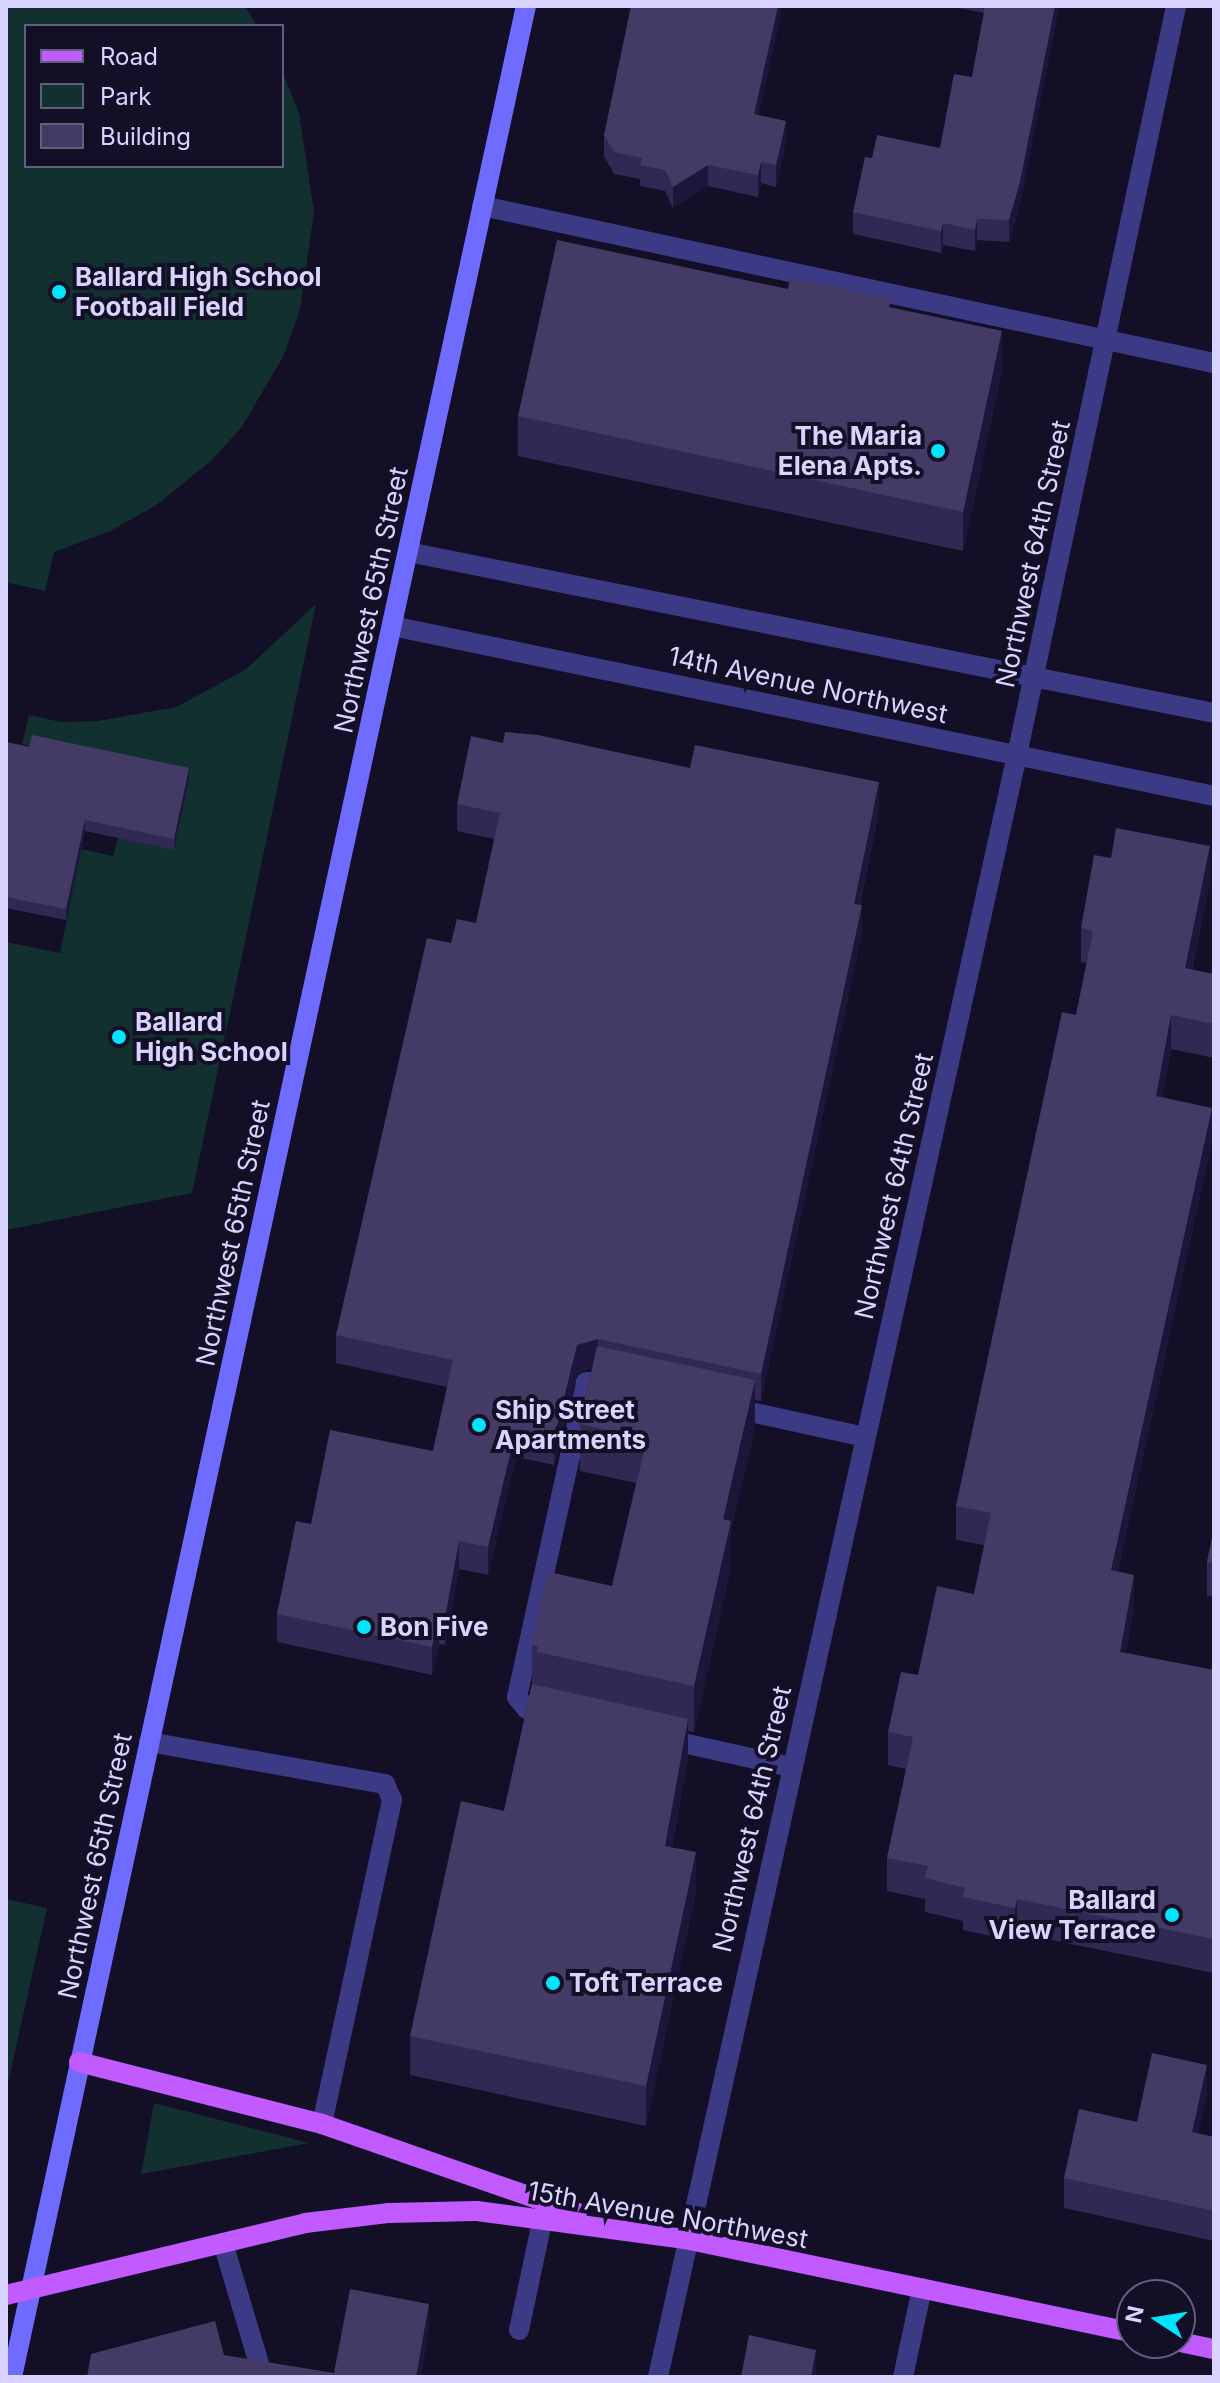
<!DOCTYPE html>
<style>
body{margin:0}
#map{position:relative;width:1220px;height:2383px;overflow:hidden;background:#130f26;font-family:Inter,sans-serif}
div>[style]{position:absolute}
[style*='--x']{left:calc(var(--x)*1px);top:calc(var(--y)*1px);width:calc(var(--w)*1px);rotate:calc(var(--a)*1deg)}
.green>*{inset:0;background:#12302f}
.lane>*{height:20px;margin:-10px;padding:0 10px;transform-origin:10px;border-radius:10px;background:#3d3a85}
.street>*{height:20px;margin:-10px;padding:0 10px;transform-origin:10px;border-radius:10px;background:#3d3a85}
.secondary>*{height:20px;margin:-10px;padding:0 10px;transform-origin:10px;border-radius:10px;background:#6f6bff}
.primary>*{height:20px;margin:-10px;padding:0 10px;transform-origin:10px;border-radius:10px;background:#c25bff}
.wall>*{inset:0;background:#312854}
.shaded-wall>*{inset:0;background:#1d163a}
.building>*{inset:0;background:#433a66}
.dots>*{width:22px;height:22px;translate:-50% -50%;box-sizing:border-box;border:4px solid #130f26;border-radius:50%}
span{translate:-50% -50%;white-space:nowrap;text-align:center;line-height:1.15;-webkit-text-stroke:8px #130f26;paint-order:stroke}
.poi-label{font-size:26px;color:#d9d4ff;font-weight:700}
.left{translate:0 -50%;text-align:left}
.right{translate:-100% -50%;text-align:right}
.street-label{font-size:26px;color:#d9d4ff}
.frame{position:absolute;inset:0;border:8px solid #d9d4ff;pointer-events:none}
.legend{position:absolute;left:24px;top:24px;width:260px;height:144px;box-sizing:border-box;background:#130f26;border:2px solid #625e7d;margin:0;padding:10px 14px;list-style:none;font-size:24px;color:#d9d4ff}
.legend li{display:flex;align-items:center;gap:16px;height:40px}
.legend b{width:40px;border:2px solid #625e7d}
.north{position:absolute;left:1116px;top:2279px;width:80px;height:80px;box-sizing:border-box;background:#130f26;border:2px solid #625e7d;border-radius:50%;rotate:282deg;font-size:22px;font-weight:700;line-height:32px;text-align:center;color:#d9d4ff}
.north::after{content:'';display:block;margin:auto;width:28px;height:36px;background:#00e5ff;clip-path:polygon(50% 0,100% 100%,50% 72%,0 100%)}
</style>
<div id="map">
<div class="green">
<div style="clip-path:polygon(6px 6px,245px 6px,257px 26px,26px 26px,26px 166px,282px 166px,282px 71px,299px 113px,314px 212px,300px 310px,283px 357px,241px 428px,211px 461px,155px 506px,110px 531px,54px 552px,45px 591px,6px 582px)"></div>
<div style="clip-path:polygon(316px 604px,192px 1193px,6px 1230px,6px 942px,60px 953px,81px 849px,113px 856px,118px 838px,188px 779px,22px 744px,29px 715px,61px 722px,98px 721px,176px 707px,245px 670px)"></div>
<div style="clip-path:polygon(6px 1899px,47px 1908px,6px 2092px)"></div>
<div style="clip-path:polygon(154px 2103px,309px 2143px,141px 2174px)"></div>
</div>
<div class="lane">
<div style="--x:482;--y:206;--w:749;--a:12.11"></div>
<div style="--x:728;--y:1407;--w:139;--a:12.4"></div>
<div style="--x:551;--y:1714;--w:25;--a:-168"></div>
<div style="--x:527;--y:1709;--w:16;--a:-130"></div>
<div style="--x:517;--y:1697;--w:322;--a:-77.6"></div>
<div style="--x:586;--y:1382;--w:28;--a:2"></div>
<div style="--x:665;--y:1739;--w:129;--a:12.5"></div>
<div style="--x:149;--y:1742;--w:240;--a:10.1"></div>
<div style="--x:385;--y:1784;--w:17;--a:66"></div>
<div style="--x:392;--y:1800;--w:331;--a:102.2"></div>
<div style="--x:223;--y:2243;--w:140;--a:73.4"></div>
<div style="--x:519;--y:2330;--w:116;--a:-78"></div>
<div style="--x:903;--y:2377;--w:91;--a:-77.9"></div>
</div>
<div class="street">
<div style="--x:408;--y:552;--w:822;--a:11.3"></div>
<div style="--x:392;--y:626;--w:839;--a:11.68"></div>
<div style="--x:658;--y:2377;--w:1661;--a:-77.52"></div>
<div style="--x:1017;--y:755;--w:766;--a:-78.01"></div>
</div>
<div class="secondary">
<div style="--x:12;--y:2377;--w:2426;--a:-77.77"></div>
</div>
<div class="primary">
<div style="--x:79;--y:2062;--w:251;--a:14.3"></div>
<div style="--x:322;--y:2124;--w:270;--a:19.2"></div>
<div style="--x:6;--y:2295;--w:308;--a:-13.5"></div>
<div style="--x:305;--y:2223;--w:85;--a:-6.8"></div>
<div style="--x:389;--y:2213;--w:88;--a:-1.3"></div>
<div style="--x:477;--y:2211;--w:210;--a:7.7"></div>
<div style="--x:685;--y:2239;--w:457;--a:11.8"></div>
<div style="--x:1180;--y:2342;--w:35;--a:12"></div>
</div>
<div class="wall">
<div style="clip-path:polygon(781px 6px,781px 15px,758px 115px,786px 142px,776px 187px,761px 183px,758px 197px,708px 186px,673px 208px,665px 191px,640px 186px,640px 179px,614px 174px,604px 156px,604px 135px)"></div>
<div style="clip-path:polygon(949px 6px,1059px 6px,1020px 204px,1009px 242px,977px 240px,975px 251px,943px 245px,941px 253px,853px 234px,853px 212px,872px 158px,940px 148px,972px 77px,984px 13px)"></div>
<div style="clip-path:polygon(788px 289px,1002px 371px,963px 551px,518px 456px,518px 416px)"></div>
<div style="clip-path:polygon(6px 742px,189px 779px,174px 850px,85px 831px,66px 920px,6px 908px)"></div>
<div style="clip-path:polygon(503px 743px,879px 810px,860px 905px,862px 933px,761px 1401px,755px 1400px,755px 1427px,731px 1531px,731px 1567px,694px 1732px,688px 1731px,688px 1758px,672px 1847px,696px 1892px,646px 2126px,410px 2075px,410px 2036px,504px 1811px,532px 1684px,532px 1645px,612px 1586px,636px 1483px,580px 1471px,580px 1424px,592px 1368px,577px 1373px,554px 1465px,516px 1457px,488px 1575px,459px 1569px,445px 1645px,439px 1644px,432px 1675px,277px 1642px,277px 1614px,311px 1524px,433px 1451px,447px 1387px,336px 1363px,336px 1335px,451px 943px,476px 923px,494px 839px,457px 831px,457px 804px)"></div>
<div style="clip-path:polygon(1210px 880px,1192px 970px,1214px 974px,1214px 1058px,1171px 1049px,1162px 1097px,1212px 1141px,1118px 1571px,1134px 1608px,1126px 1653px,1214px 1670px,1214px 1973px,1017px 1933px,1015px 1941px,963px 1930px,963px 1921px,925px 1912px,925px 1899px,887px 1891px,887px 1858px,906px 1769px,888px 1765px,888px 1732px,918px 1675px,974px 1594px,984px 1545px,956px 1540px,956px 1506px,1076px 1015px,1087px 963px,1081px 962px,1081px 928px)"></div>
<div style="clip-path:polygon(1214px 1528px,1214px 1597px,1207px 1596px,1207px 1562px)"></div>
<div style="clip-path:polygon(1207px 2095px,1198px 2134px,1214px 2137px,1214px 2241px,1064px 2208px,1064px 2178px,1137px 2122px)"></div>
</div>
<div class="shaded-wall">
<div style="clip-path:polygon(778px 6px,781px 6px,781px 15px,754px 136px,754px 114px)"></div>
<div style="clip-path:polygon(1055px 6px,1059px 6px,1020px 204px,1009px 242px,1009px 220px)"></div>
<div style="clip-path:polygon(786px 121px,786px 142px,776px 187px,776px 165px)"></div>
<div style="clip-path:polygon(761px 162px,761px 183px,758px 197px,758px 175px)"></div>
<div style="clip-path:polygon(708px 165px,708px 186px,673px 208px,673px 187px)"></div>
<div style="clip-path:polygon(977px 219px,977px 240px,975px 251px,975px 230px)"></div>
<div style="clip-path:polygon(943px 223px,943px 245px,941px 253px,941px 231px)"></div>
<div style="clip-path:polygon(1002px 331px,1002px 371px,963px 551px,963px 512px)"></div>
<div style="clip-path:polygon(189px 768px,189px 779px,174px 850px,174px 839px)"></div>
<div style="clip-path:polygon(879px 782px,879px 810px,854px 932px,854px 904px)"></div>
<div style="clip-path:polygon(85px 820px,85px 831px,66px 920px,66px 909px)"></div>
<div style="clip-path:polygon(1210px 846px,1210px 880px,1185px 1002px,1185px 968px)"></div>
<div style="clip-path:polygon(862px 905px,862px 933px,761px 1401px,761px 1374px)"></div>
<div style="clip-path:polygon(1171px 1015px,1171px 1049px,1156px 1129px,1156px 1096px)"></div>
<div style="clip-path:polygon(1212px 1108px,1212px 1141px,1111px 1603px,1111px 1570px)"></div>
<div style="clip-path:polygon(598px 1339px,598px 1366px,577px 1373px,554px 1465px,554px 1438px,577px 1345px)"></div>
<div style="clip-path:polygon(755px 1380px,755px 1427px,731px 1531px,731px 1567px,694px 1732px,694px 1686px,723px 1519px)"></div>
<div style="clip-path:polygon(516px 1429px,516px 1457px,488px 1575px,488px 1547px)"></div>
<div style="clip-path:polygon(459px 1541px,459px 1569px,445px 1645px,445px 1617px)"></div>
<div style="clip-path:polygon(1134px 1575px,1134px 1608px,1120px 1686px,1120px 1652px)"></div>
<div style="clip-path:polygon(439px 1617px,439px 1644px,432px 1675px,432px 1647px)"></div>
<div style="clip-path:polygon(688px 1719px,688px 1758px,665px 1885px,665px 1846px)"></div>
<div style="clip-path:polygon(696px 1852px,696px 1892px,646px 2126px,646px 2086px)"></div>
<div style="clip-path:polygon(1017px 1899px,1017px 1933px,1015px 1941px,1015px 1908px)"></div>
<div style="clip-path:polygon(1207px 2065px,1207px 2095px,1192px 2163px,1192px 2132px)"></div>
<div style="clip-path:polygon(429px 2304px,429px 2331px,421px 2377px,416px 2377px)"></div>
<div style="clip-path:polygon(816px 2350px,816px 2377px,811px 2377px)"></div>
</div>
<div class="building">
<div style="clip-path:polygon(631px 6px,778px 6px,754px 114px,786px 121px,776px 165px,761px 162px,758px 175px,708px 165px,673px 187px,665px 170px,640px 165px,642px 158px,614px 152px,604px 135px)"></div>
<div style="clip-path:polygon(985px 6px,1055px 6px,1020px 182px,1009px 220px,977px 219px,975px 230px,943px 223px,941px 231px,853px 212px,865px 157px,872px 158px,877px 135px,940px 148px,954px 74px,972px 77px)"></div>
<div style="clip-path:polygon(557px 240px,788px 289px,790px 278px,891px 299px,889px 307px,1002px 331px,963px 512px,518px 416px)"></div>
<div style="clip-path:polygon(505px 732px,538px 735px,690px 768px,695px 745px,879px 782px,854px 904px,862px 905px,761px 1374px,598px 1339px,577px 1345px,554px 1438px,516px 1429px,488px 1547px,459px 1541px,445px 1617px,439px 1617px,432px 1647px,277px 1614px,296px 1521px,311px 1524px,330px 1430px,433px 1451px,453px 1360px,336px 1335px,427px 938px,451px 943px,457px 919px,476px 923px,500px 813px,457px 804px,471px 736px,503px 743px)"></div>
<div style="clip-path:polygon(32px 735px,189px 768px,174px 839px,85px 820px,66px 909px,6px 897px,6px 742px,29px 747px)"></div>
<div style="clip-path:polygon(1116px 828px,1210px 846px,1185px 968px,1214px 974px,1214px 1024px,1171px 1015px,1156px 1096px,1212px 1108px,1111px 1570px,1134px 1575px,1120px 1652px,1214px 1670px,1214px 1939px,1017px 1899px,1015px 1908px,963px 1897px,965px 1888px,925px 1878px,928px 1866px,887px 1858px,913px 1737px,888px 1732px,901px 1672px,918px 1675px,937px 1586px,974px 1594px,991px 1513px,956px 1506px,1062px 1012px,1076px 1015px,1093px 931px,1081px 928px,1094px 855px,1111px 858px)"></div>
<div style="clip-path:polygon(597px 1346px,755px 1380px,723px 1519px,731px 1521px,694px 1686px,537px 1652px,538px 1647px,532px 1645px,549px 1572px,612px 1586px,647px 1439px,580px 1424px)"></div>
<div style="clip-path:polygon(1214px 1528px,1214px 1564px,1207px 1562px)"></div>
<div style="clip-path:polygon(532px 1684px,688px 1719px,665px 1846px,696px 1852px,646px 2086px,410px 2036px,461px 1801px,504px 1811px)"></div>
<div style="clip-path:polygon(1152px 2053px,1207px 2065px,1192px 2132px,1214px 2137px,1214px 2211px,1064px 2178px,1079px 2109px,1137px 2122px)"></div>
<div style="clip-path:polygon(350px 2289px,429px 2304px,416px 2377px,87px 2377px,91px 2354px,215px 2321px,224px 2355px,334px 2373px)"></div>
<div style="clip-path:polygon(749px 2335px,816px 2350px,811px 2377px,741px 2377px)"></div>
</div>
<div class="dots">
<div style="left:59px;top:292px;background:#00e5ff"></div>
<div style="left:938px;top:451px;background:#00e5ff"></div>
<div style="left:119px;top:1037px;background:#00e5ff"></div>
<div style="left:479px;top:1425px;background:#00e5ff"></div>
<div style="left:364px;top:1627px;background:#00e5ff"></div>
<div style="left:1172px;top:1915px;background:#00e5ff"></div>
<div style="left:553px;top:1983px;background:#00e5ff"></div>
</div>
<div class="poi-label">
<span class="left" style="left:75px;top:292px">Ballard High School<br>Football Field</span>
<span class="right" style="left:922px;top:451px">The Maria<br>Elena Apts.</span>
<span class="left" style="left:135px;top:1037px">Ballard<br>High School</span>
<span class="left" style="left:495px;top:1425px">Ship Street<br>Apartments</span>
<span class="left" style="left:380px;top:1627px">Bon Five</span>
<span class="right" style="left:1156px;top:1915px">Ballard<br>View Terrace</span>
<span class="left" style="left:569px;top:1983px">Toft Terrace</span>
</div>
<div class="street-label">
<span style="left:1033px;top:554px;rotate:-78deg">Northwest 64th Street</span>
<span style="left:371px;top:600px;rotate:-78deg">Northwest 65th Street</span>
<span style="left:808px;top:685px;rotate:12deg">14th Avenue Northwest</span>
<span style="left:894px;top:1186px;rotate:-77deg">Northwest 64th Street</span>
<span style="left:233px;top:1233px;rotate:-78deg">Northwest 65th Street</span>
<span style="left:752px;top:1819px;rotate:-77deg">Northwest 64th Street</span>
<span style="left:95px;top:1866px;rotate:-78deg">Northwest 65th Street</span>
<span style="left:668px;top:2215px;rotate:10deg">15th Avenue Northwest</span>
</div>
<div class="frame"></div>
<ul class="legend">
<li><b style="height:10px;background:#c25bff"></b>Road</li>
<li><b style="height:22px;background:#12302f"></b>Park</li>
<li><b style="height:22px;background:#433a66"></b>Building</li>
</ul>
<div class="north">N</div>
</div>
